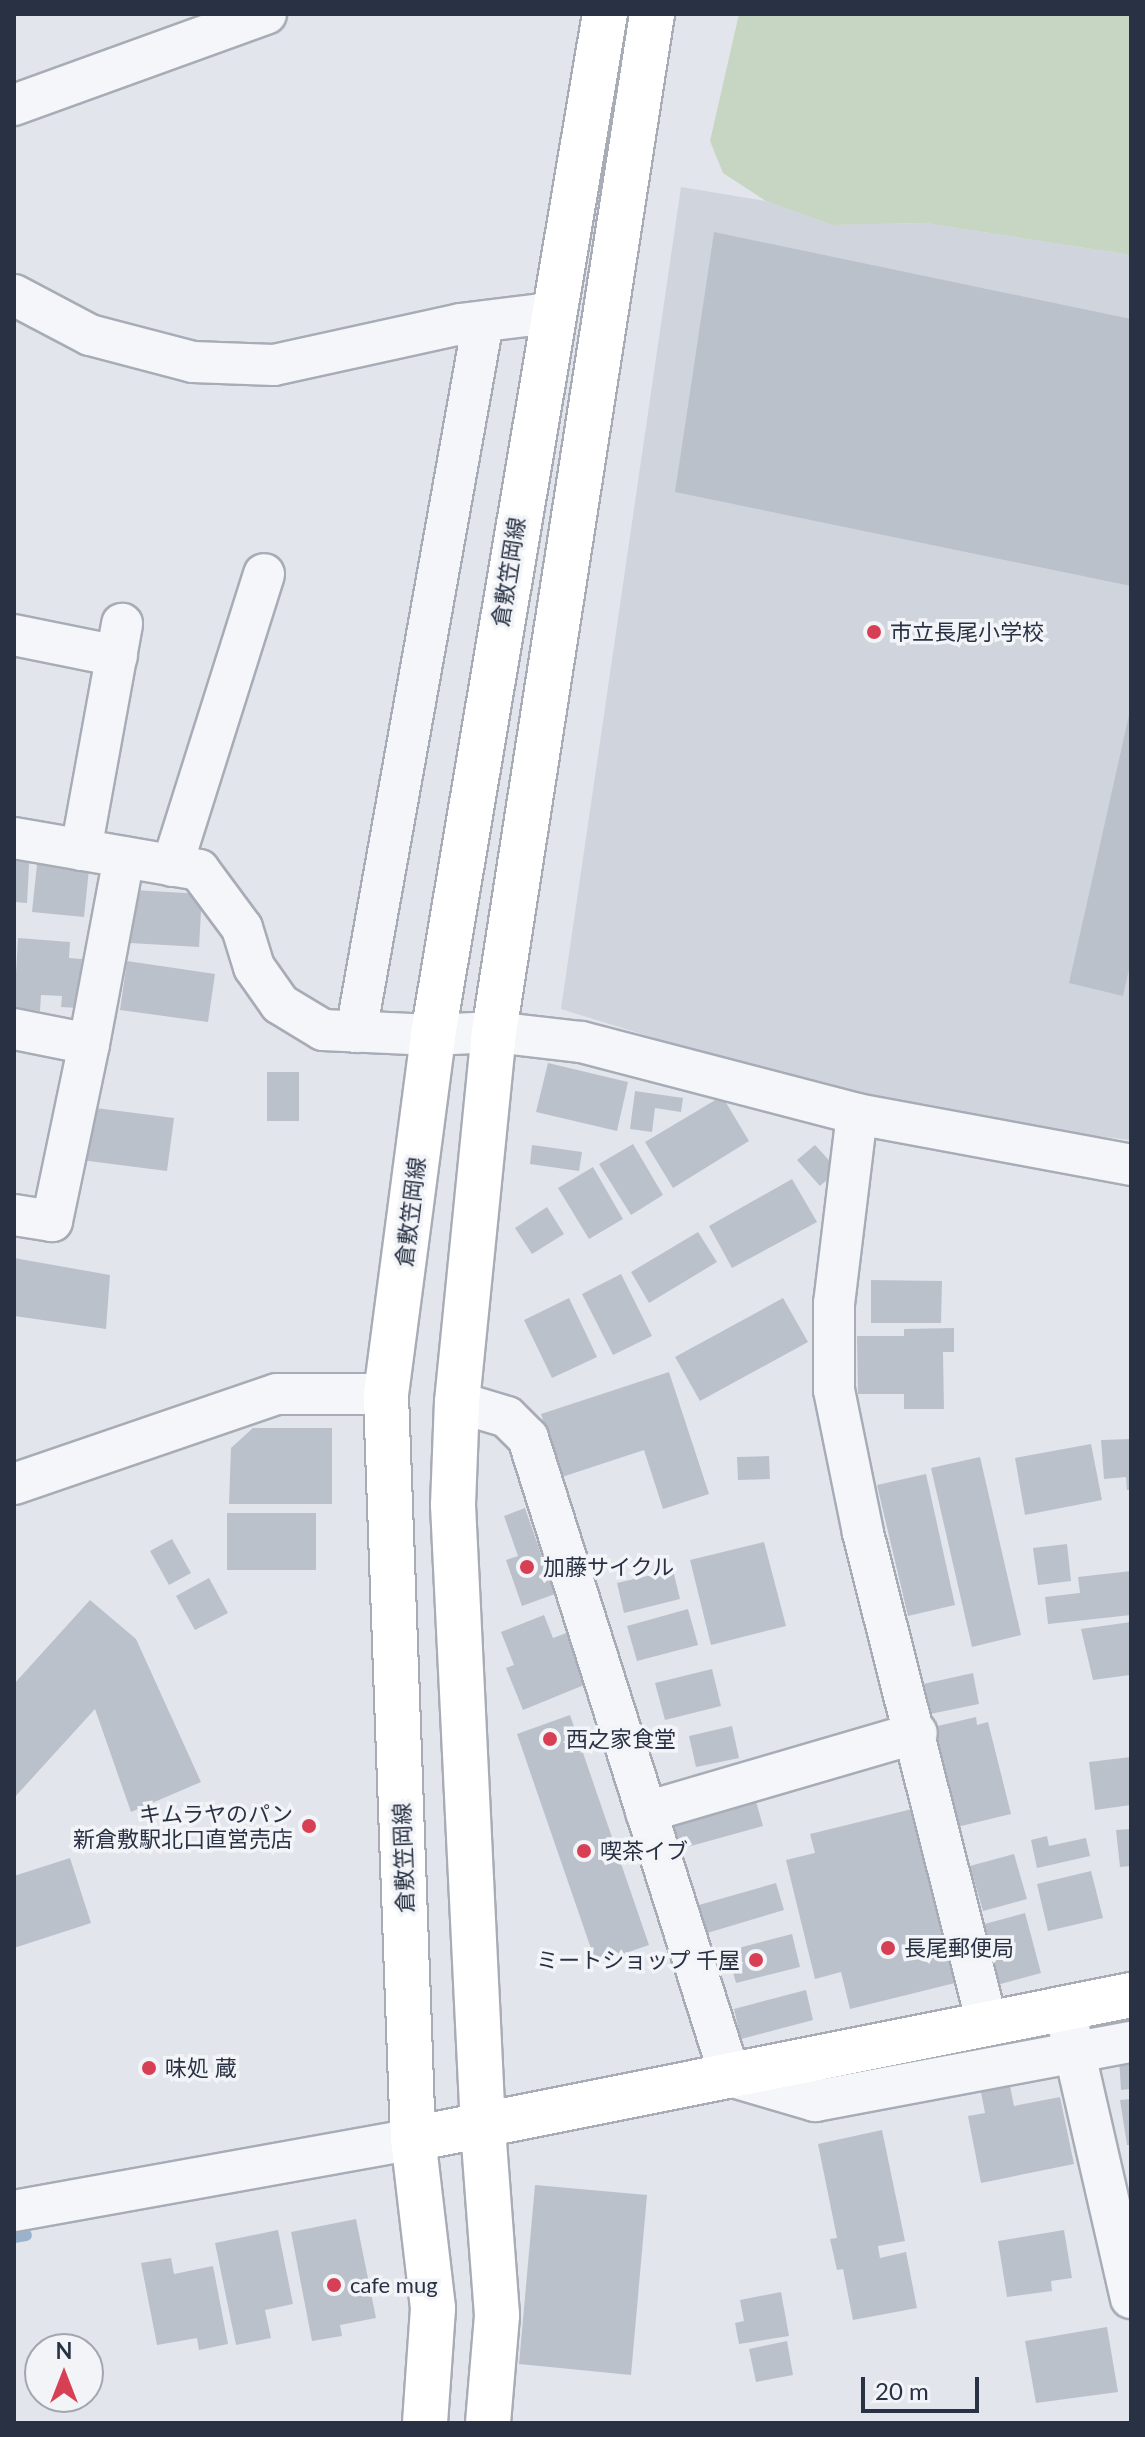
<!DOCTYPE html>
<meta charset="utf-8">
<style>
body{margin:0}
#map{position:relative;width:1145px;height:2437px;overflow:hidden;background:#e2e5eb;font-family:Lato,"Noto Sans JP",sans-serif}
div>[style]{position:absolute}
[style*='--x']{left:calc(var(--x)*1px);top:calc(var(--y)*1px);width:calc(var(--w)*1px);rotate:calc(var(--a)*1deg)}
.built>*{inset:0;background:#d0d4dd}
.green>*{inset:0;background:#c7d6c2}
.stream>*{height:12px;margin:-6px;padding:0 6px;transform-origin:6px;border-radius:6px;background:#9bb2cd}
.building>*{inset:0;background:#bbc1cb}
.roads{filter:drop-shadow(2px 0 #a7acb6) drop-shadow(-2px 0 #a7acb6) drop-shadow(0 2px #a7acb6) drop-shadow(0 -2px #a7acb6)}
.street>*{height:40px;margin:-20px;padding:0 20px;transform-origin:20px;border-radius:20px;background:#f5f6f9}
.secondary>*{height:44px;margin:-22px;padding:0 22px;transform-origin:22px;border-radius:22px;background:#fff}
.primary>*{height:44px;margin:-22px;padding:0 22px;transform-origin:22px;border-radius:22px;background:#fff}
.dots>*{width:22px;height:22px;translate:-50% -50%;box-sizing:border-box;border:4px solid #f2f4f8;border-radius:50%}
span{translate:-50% -50%;white-space:nowrap;text-align:center;line-height:1.15;-webkit-text-stroke:7px #f2f4f8;paint-order:stroke}
.street-label{font-size:22px;color:#293244}
.poi-label{font-size:22px;color:#293244}
.left{translate:0 -50%;text-align:left}
.right{translate:-100% -50%;text-align:right}
.frame{position:absolute;inset:0;border:16px solid #293244;pointer-events:none}
.north{position:absolute;left:24px;top:2333px;width:80px;height:80px;box-sizing:border-box;background:#f2f4f8;border:2px solid #a2a6b0;border-radius:50%;rotate:0deg;font-size:22px;font-weight:700;line-height:32px;text-align:center;color:#293244}
.north::after{content:'';display:block;margin:auto;width:28px;height:36px;background:#d74054;clip-path:polygon(50% 0,100% 100%,50% 72%,0 100%)}
.scale{position:absolute;left:861px;top:2377px;width:118px;height:36px;box-sizing:border-box;border:4px solid #293244;border-top:0;padding-left:10px;font-size:24px;line-height:28px;white-space:nowrap;color:#293244;-webkit-text-stroke:6px #f2f4f8;paint-order:stroke}
</style>
<div id="map">
<div class="built">
<div style="clip-path:polygon(681px 187px,766px 201px,832px 225px,925px 223px,1131px 255px,1131px 1140px,973px 1122px,745px 1066px,561px 1009px)"></div>
</div>
<div class="green">
<div style="clip-path:polygon(739px 14px,1131px 14px,1131px 255px,925px 223px,832px 225px,766px 201px,723px 173px,710px 141px)"></div>
</div>
<div class="stream">
<div style="--x:14;--y:2237;--w:12;--a:-9"></div>
</div>
<div class="building">
<div style="clip-path:polygon(714px 232px,1131px 319px,1131px 586px,675px 492px)"></div>
<div style="clip-path:polygon(1131px 706px,1131px 960px,1123px 996px,1069px 983px)"></div>
<div style="clip-path:polygon(14px 845px,30px 846px,27px 903px,14px 902px)"></div>
<div style="clip-path:polygon(38px 855px,90px 860px,84px 917px,32px 912px)"></div>
<div style="clip-path:polygon(133px 890px,202px 894px,199px 947px,130px 943px)"></div>
<div style="clip-path:polygon(18px 938px,70px 942px,69px 958px,82px 959px,78px 1008px,61px 1007px,62px 996px,41px 995px,40px 1011px,14px 1009px)"></div>
<div style="clip-path:polygon(127px 961px,215px 974px,208px 1022px,120px 1010px)"></div>
<div style="clip-path:polygon(548px 1063px,628px 1082px,617px 1131px,536px 1112px)"></div>
<div style="clip-path:polygon(267px 1072px,299px 1072px,299px 1121px,267px 1121px)"></div>
<div style="clip-path:polygon(635px 1091px,683px 1098px,681px 1112px,655px 1108px,652px 1132px,630px 1129px)"></div>
<div style="clip-path:polygon(722px 1096px,749px 1141px,673px 1188px,645px 1142px)"></div>
<div style="clip-path:polygon(88px 1107px,174px 1118px,167px 1171px,81px 1160px)"></div>
<div style="clip-path:polygon(633px 1144px,663px 1195px,631px 1215px,599px 1164px)"></div>
<div style="clip-path:polygon(532px 1145px,582px 1152px,579px 1171px,530px 1164px)"></div>
<div style="clip-path:polygon(815px 1145px,838px 1170px,820px 1186px,797px 1160px)"></div>
<div style="clip-path:polygon(593px 1167px,623px 1219px,589px 1239px,558px 1188px)"></div>
<div style="clip-path:polygon(792px 1179px,817px 1222px,732px 1268px,709px 1226px)"></div>
<div style="clip-path:polygon(547px 1207px,564px 1234px,532px 1254px,515px 1228px)"></div>
<div style="clip-path:polygon(698px 1232px,717px 1262px,649px 1303px,631px 1272px)"></div>
<div style="clip-path:polygon(14px 1258px,110px 1275px,106px 1329px,14px 1316px)"></div>
<div style="clip-path:polygon(621px 1274px,652px 1336px,613px 1355px,582px 1294px)"></div>
<div style="clip-path:polygon(871px 1280px,942px 1281px,941px 1323px,871px 1323px)"></div>
<div style="clip-path:polygon(569px 1298px,597px 1357px,552px 1378px,524px 1320px)"></div>
<div style="clip-path:polygon(783px 1298px,808px 1342px,700px 1401px,675px 1357px)"></div>
<div style="clip-path:polygon(954px 1328px,954px 1352px,943px 1352px,944px 1409px,904px 1409px,904px 1394px,858px 1394px,857px 1336px,904px 1336px,904px 1329px)"></div>
<div style="clip-path:polygon(669px 1372px,709px 1494px,663px 1509px,644px 1450px,562px 1477px,541px 1414px)"></div>
<div style="clip-path:polygon(253px 1428px,332px 1428px,332px 1504px,229px 1504px,231px 1448px)"></div>
<div style="clip-path:polygon(1131px 1439px,1131px 1490px,1127px 1490px,1126px 1477px,1104px 1479px,1101px 1440px)"></div>
<div style="clip-path:polygon(1091px 1444px,1102px 1500px,1025px 1515px,1015px 1458px)"></div>
<div style="clip-path:polygon(769px 1456px,770px 1479px,738px 1480px,737px 1457px)"></div>
<div style="clip-path:polygon(980px 1457px,1021px 1635px,972px 1647px,931px 1468px)"></div>
<div style="clip-path:polygon(926px 1474px,955px 1605px,908px 1616px,877px 1485px)"></div>
<div style="clip-path:polygon(525px 1508px,555px 1594px,522px 1606px,506px 1560px,518px 1556px,504px 1516px)"></div>
<div style="clip-path:polygon(227px 1513px,316px 1513px,316px 1570px,227px 1570px)"></div>
<div style="clip-path:polygon(172px 1539px,191px 1573px,169px 1585px,150px 1551px)"></div>
<div style="clip-path:polygon(764px 1542px,786px 1626px,711px 1645px,690px 1560px)"></div>
<div style="clip-path:polygon(1067px 1544px,1071px 1581px,1038px 1585px,1033px 1548px)"></div>
<div style="clip-path:polygon(673px 1570px,680px 1599px,624px 1613px,617px 1583px)"></div>
<div style="clip-path:polygon(1131px 1571px,1131px 1615px,1048px 1624px,1045px 1597px,1080px 1593px,1078px 1577px)"></div>
<div style="clip-path:polygon(209px 1578px,228px 1613px,195px 1630px,176px 1596px)"></div>
<div style="clip-path:polygon(90px 1600px,136px 1639px,201px 1782px,131px 1812px,95px 1709px,14px 1798px,14px 1684px)"></div>
<div style="clip-path:polygon(688px 1609px,698px 1645px,637px 1661px,627px 1626px)"></div>
<div style="clip-path:polygon(544px 1615px,553px 1638px,569px 1632px,589px 1683px,523px 1710px,506px 1668px,514px 1665px,501px 1632px)"></div>
<div style="clip-path:polygon(1131px 1622px,1130px 1675px,1093px 1680px,1081px 1629px)"></div>
<div style="clip-path:polygon(712px 1669px,721px 1706px,665px 1720px,655px 1683px)"></div>
<div style="clip-path:polygon(973px 1673px,979px 1704px,930px 1714px,923px 1684px)"></div>
<div style="clip-path:polygon(570px 1715px,649px 1945px,596px 1963px,517px 1734px)"></div>
<div style="clip-path:polygon(976px 1717px,977px 1725px,988px 1722px,1011px 1814px,953px 1828px,929px 1728px)"></div>
<div style="clip-path:polygon(732px 1726px,739px 1758px,696px 1767px,689px 1736px)"></div>
<div style="clip-path:polygon(1131px 1757px,1131px 1805px,1095px 1810px,1089px 1762px)"></div>
<div style="clip-path:polygon(751px 1784px,763px 1826px,680px 1849px,668px 1807px)"></div>
<div style="clip-path:polygon(916px 1808px,959px 1982px,850px 2009px,841px 1972px,815px 1979px,786px 1860px,815px 1853px,810px 1834px)"></div>
<div style="clip-path:polygon(1131px 1829px,1131px 1866px,1120px 1867px,1116px 1830px)"></div>
<div style="clip-path:polygon(1047px 1836px,1049px 1846px,1086px 1838px,1090px 1856px,1037px 1868px,1031px 1840px)"></div>
<div style="clip-path:polygon(1014px 1854px,1027px 1899px,983px 1911px,970px 1866px)"></div>
<div style="clip-path:polygon(70px 1858px,91px 1923px,14px 1948px,14px 1876px)"></div>
<div style="clip-path:polygon(1091px 1871px,1103px 1918px,1048px 1931px,1037px 1884px)"></div>
<div style="clip-path:polygon(776px 1883px,784px 1910px,707px 1933px,699px 1905px)"></div>
<div style="clip-path:polygon(1025px 1913px,1041px 1973px,997px 1985px,981px 1925px)"></div>
<div style="clip-path:polygon(792px 1934px,800px 1967px,736px 1983px,727px 1951px)"></div>
<div style="clip-path:polygon(806px 1990px,813px 2020px,741px 2039px,734px 2009px)"></div>
<div style="clip-path:polygon(1131px 2057px,1131px 2089px,1121px 2090px,1119px 2058px)"></div>
<div style="clip-path:polygon(1009px 2081px,1014px 2106px,1060px 2097px,1074px 2164px,981px 2183px,968px 2116px,985px 2113px,980px 2087px)"></div>
<div style="clip-path:polygon(1131px 2099px,1131px 2145px,1127px 2145px,1120px 2100px)"></div>
<div style="clip-path:polygon(882px 2130px,905px 2241px,878px 2246px,880px 2258px,906px 2252px,917px 2308px,853px 2320px,843px 2269px,837px 2270px,830px 2239px,837px 2238px,818px 2144px)"></div>
<div style="clip-path:polygon(535px 2185px,647px 2195px,631px 2375px,519px 2364px)"></div>
<div style="clip-path:polygon(356px 2219px,376px 2318px,340px 2325px,342px 2336px,312px 2341px,291px 2232px)"></div>
<div style="clip-path:polygon(278px 2230px,293px 2304px,265px 2310px,271px 2338px,236px 2345px,215px 2243px)"></div>
<div style="clip-path:polygon(1064px 2230px,1072px 2278px,1051px 2281px,1052px 2291px,1007px 2297px,998px 2241px)"></div>
<div style="clip-path:polygon(171px 2258px,174px 2274px,213px 2266px,228px 2344px,199px 2350px,197px 2338px,157px 2345px,141px 2263px)"></div>
<div style="clip-path:polygon(781px 2292px,789px 2336px,739px 2344px,735px 2323px,744px 2321px,740px 2300px)"></div>
<div style="clip-path:polygon(1107px 2327px,1118px 2392px,1036px 2403px,1025px 2341px)"></div>
<div style="clip-path:polygon(787px 2341px,793px 2375px,756px 2382px,749px 2349px)"></div>
</div>
<div class="roads">
<div class="street">
<div style="--x:14;--y:105;--w:268;--a:-19.9"></div>
<div style="--x:14;--y:295;--w:86;--a:27.8"></div>
<div style="--x:90;--y:335;--w:106;--a:14.7"></div>
<div style="--x:193;--y:362;--w:81;--a:2.1"></div>
<div style="--x:274;--y:365;--w:190;--a:-12.4"></div>
<div style="--x:460;--y:324;--w:92;--a:-6.9"></div>
<div style="--x:14;--y:635;--w:105;--a:11.5"></div>
<div style="--x:14;--y:838;--w:188;--a:9.8"></div>
<div style="--x:199;--y:870;--w:72;--a:53.4"></div>
<div style="--x:242;--y:928;--w:41;--a:72.9"></div>
<div style="--x:254;--y:967;--w:45;--a:54.9"></div>
<div style="--x:280;--y:1004;--w:50;--a:31.2"></div>
<div style="--x:323;--y:1030;--w:110;--a:2.6"></div>
<div style="--x:433;--y:1035;--w:61;--a:-2.8"></div>
<div style="--x:494;--y:1032;--w:88;--a:6.6"></div>
<div style="--x:581;--y:1042;--w:285;--a:14.6"></div>
<div style="--x:857;--y:1114;--w:279;--a:10.5"></div>
<div style="--x:81;--y:850;--w:230;--a:-79.7"></div>
<div style="--x:172;--y:866;--w:306;--a:-72.5"></div>
<div style="--x:14;--y:1029;--w:76;--a:11.3"></div>
<div style="--x:89;--y:1044;--w:181;--a:101.8"></div>
<div style="--x:52;--y:1221;--w:38;--a:-171"></div>
<div style="--x:356;--y:1032;--w:721;--a:-79.86"></div>
<div style="--x:89;--y:1044;--w:190;--a:-79.4"></div>
<div style="--x:857;--y:1114;--w:190;--a:96.9"></div>
<div style="--x:834;--y:1303;--w:87;--a:90"></div>
<div style="--x:834;--y:1390;--w:146;--a:78.5"></div>
<div style="--x:863;--y:1533;--w:505;--a:75.8"></div>
<div style="--x:457;--y:1402;--w:52;--a:16.7"></div>
<div style="--x:507;--y:1417;--w:30;--a:45"></div>
<div style="--x:528;--y:1438;--w:669;--a:72.43"></div>
<div style="--x:730;--y:2076;--w:89;--a:16.4"></div>
<div style="--x:815;--y:2101;--w:321;--a:-10.6"></div>
<div style="--x:14;--y:1484;--w:278;--a:-18.9"></div>
<div style="--x:277;--y:1394;--w:109;--a:0"></div>
<div style="--x:646;--y:1812;--w:282;--a:-16.3"></div>
<div style="--x:1069;--y:2028;--w:277;--a:77.1"></div>
<div style="--x:14;--y:2211;--w:405;--a:-10.2"></div>
</div>
<div class="secondary">
<div style="--x:413;--y:2139;--w:732;--a:-11.34"></div>
</div>
<div class="primary">
<div style="--x:425;--y:2423;--w:115;--a:-86"></div>
<div style="--x:433;--y:2308;--w:170;--a:-96.7"></div>
<div style="--x:413;--y:2139;--w:745;--a:-92.08"></div>
<div style="--x:386;--y:1394;--w:362;--a:-82.5"></div>
<div style="--x:433;--y:1035;--w:1035;--a:-80.44"></div>
<div style="--x:488;--y:2423;--w:108;--a:-85.2"></div>
<div style="--x:497;--y:2315;--w:189;--a:-94.3"></div>
<div style="--x:483;--y:2127;--w:623;--a:-92.76"></div>
<div style="--x:453;--y:1505;--w:103;--a:-87.8"></div>
<div style="--x:457;--y:1402;--w:372;--a:-84.3"></div>
<div style="--x:494;--y:1032;--w:1030;--a:-81.18"></div>
</div>
</div>
<div class="dots">
<div style="left:874px;top:632px;background:#d74054"></div>
<div style="left:527px;top:1567px;background:#d74054"></div>
<div style="left:550px;top:1739px;background:#d74054"></div>
<div style="left:309px;top:1826px;background:#d74054"></div>
<div style="left:584px;top:1851px;background:#d74054"></div>
<div style="left:888px;top:1948px;background:#d74054"></div>
<div style="left:756px;top:1960px;background:#d74054"></div>
<div style="left:149px;top:2068px;background:#d74054"></div>
<div style="left:334px;top:2285px;background:#d74054"></div>
</div>
<div class="street-label">
<span style="left:508px;top:572px;rotate:-81deg">倉敷笠岡線</span>
<span style="left:410px;top:1212px;rotate:-83deg">倉敷笠岡線</span>
<span style="left:403px;top:1858px;rotate:-92deg">倉敷笠岡線</span>
</div>
<div class="poi-label">
<span class="left" style="left:890px;top:632px">市立長尾小学校</span>
<span class="left" style="left:543px;top:1567px">加藤サイクル</span>
<span class="left" style="left:566px;top:1739px">西之家食堂</span>
<span class="right" style="left:293px;top:1826px">キムラヤのパン<br>新倉敷駅北口直営売店</span>
<span class="left" style="left:600px;top:1851px">喫茶イブ</span>
<span class="left" style="left:904px;top:1948px">長尾郵便局</span>
<span class="right" style="left:740px;top:1960px">ミートショップ 千屋</span>
<span class="left" style="left:165px;top:2068px">味処 蔵</span>
<span class="left" style="left:350px;top:2285px">cafe mug</span>
</div>
<div class="frame"></div>
<div class="north">N</div>
<div class="scale">20 m</div>
</div>
